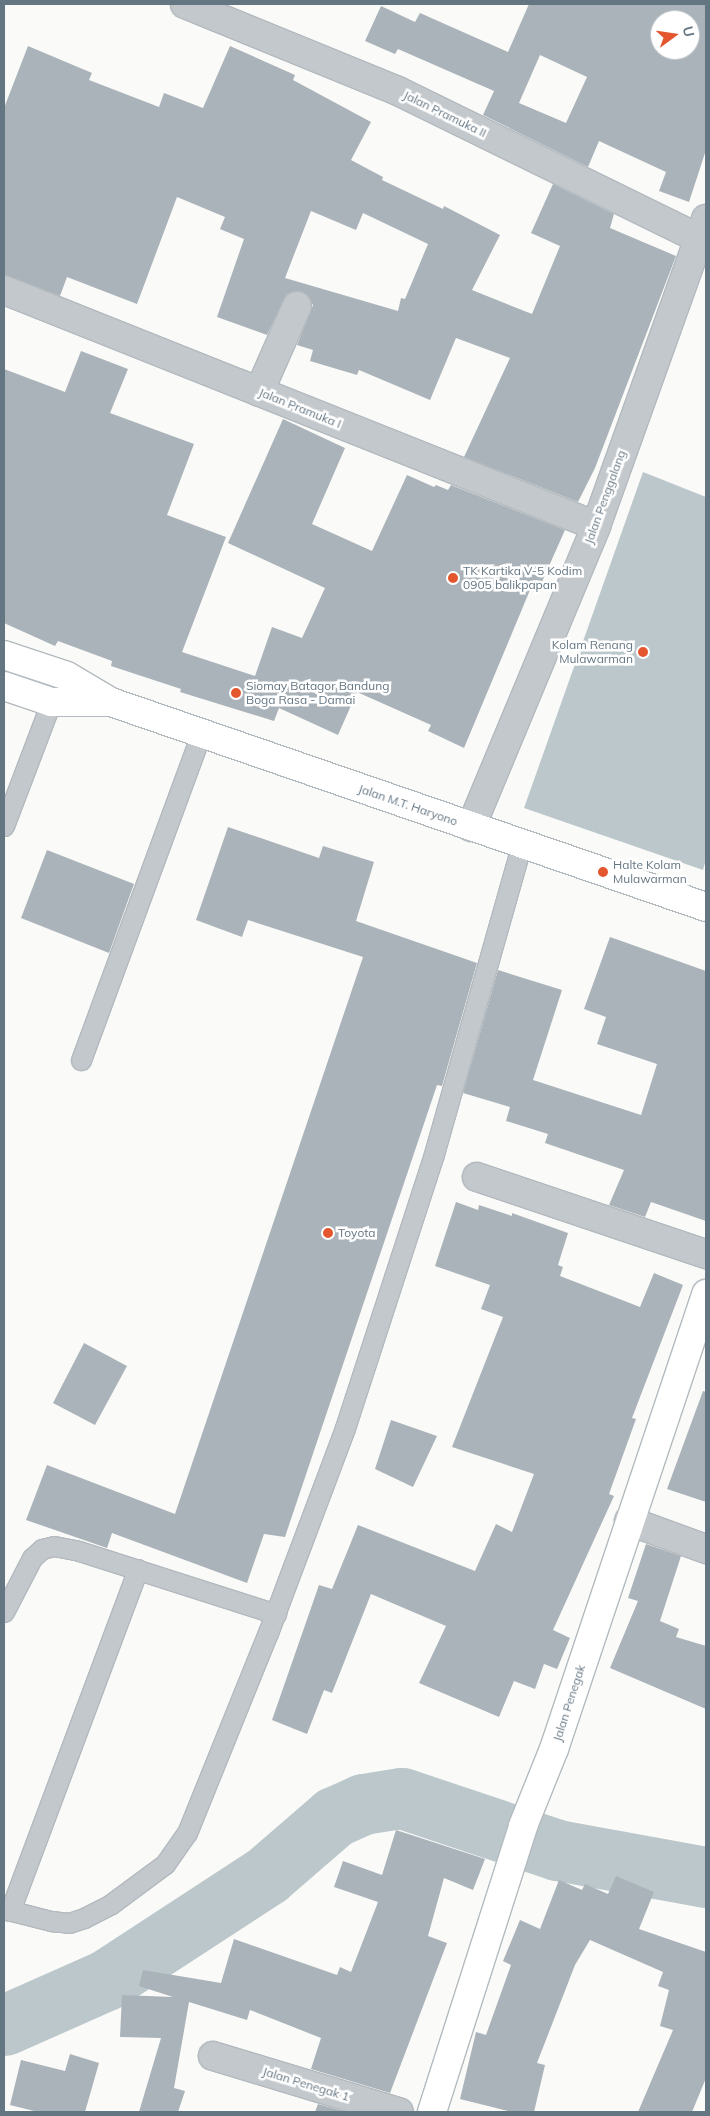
<!DOCTYPE html>
<style>
body{margin:0}
#map{position:relative;width:710px;height:2116px;overflow:hidden;background:#fafaf8;font-family:Mulish,sans-serif}
div>[style]{position:absolute}
[style*='--x']{left:calc(var(--x)*1px);top:calc(var(--y)*1px);width:calc(var(--w)*1px);rotate:calc(var(--a)*1deg)}
.water>*{inset:0;background:#bbc7cb}
.river>*{height:61px;margin:-30.5px;padding:0 30.5px;transform-origin:30.5px;border-radius:30.5px;background:#bbc7cb}
.building>*{inset:0;background:#aab3b9}
.roads{filter:drop-shadow(1px 0 #b3babf) drop-shadow(-1px 0 #b3babf) drop-shadow(0 1px #b3babf) drop-shadow(0 -1px #b3babf)}
.lane>*{height:19px;margin:-9.5px;padding:0 9.5px;transform-origin:9.5px;border-radius:9.5px;background:#c3c8cc}
.street>*{height:28px;margin:-14px;padding:0 14px;transform-origin:14px;border-radius:14px;background:#c3c8cc}
.secondary>*{height:28px;margin:-14px;padding:0 14px;transform-origin:14px;border-radius:14px;background:#fff}
.primary>*{height:28px;margin:-14px;padding:0 14px;transform-origin:14px;border-radius:14px;background:#fff}
.dots>*{width:14px;height:14px;translate:-50% -50%;box-sizing:border-box;border:2px solid #fff;border-radius:50%}
span{translate:-50% -50%;white-space:nowrap;text-align:center;line-height:1.15;-webkit-text-stroke:5px #fff;paint-order:stroke}
.street-label{font-size:12px;color:#657683}
.poi-label{font-size:12px;color:#657683}
.left{translate:0 -50%;text-align:left}
.right{translate:-100% -50%;text-align:right}
.frame{position:absolute;inset:0;border:5px solid #657683;pointer-events:none}
.north{position:absolute;left:650px;top:10px;width:50px;height:50px;box-sizing:border-box;background:#fff;border:1px solid #c1c8cd;border-radius:50%;rotate:76deg;font-size:14px;font-weight:700;line-height:20px;text-align:center;color:#657683}
.north::after{content:'';display:block;margin:auto;width:18px;height:22px;background:#e4572e;clip-path:polygon(50% 0,100% 100%,50% 72%,0 100%)}
</style>
<div id="map">
<div class="water">
<div style="clip-path:polygon(643px 472px,706px 497px,706px 859px,703px 870px,524px 808px)"></div>
</div>
<div class="river">
<div style="--x:4;--y:2025;--w:111;--a:-23.8"></div>
<div style="--x:106;--y:1980;--w:192;--a:-33.1"></div>
<div style="--x:267;--y:1875;--w:89;--a:-40.9"></div>
<div style="--x:334;--y:1817;--w:32;--a:-24"></div>
<div style="--x:363;--y:1804;--w:39;--a:-9"></div>
<div style="--x:402;--y:1798;--w:163;--a:18.5"></div>
<div style="--x:557;--y:1850;--w:151;--a:10.3"></div>
</div>
<div class="building">
<div style="clip-path:polygon(evenodd,529px 4px,706px 4px,706px 150px,689px 202px,659px 191px,666px 172px,599px 141px,588px 167px,483px 115px,494px 91px,398px 49px,395px 54px,365px 41px,381px 6px,415px 22px,420px 13px,508px 52px,529px 4px,660px 20px,690px 20px,690px 50px,660px 50px,660px 20px,529px 4px,540px 55px,587px 77px,566px 123px,519px 103px,540px 55px)"></div>
<div style="clip-path:polygon(evenodd,28px 46px,92px 73px,89px 80px,159px 107px,164px 93px,203px 108px,230px 46px,295px 75px,293px 80px,371px 122px,351px 160px,383px 177px,382px 180px,443px 209px,444px 206px,500px 235px,472px 290px,532px 314px,560px 246px,531px 233px,553px 184px,614px 214px,610px 228px,676px 256px,595px 468px,578px 502px,464px 457px,510px 358px,456px 338px,430px 400px,359px 370px,357px 375px,310px 361px,313px 350px,297px 345px,313px 305px,303px 292px,287px 294px,267px 335px,217px 317px,244px 239px,220px 229px,225px 217px,177px 197px,137px 304px,67px 277px,60px 296px,4px 275px,4px 108px,28px 46px,311px 211px,356px 230px,363px 213px,428px 244px,405px 299px,401px 298px,398px 311px,285px 278px,311px 211px)"></div>
<div style="clip-path:polygon(81px 351px,128px 369px,110px 413px,194px 444px,167px 515px,226px 537px,182px 652px,255px 676px,272px 627px,302px 638px,325px 588px,228px 543px,283px 419px,345px 448px,312px 524px,372px 551px,407px 475px,434px 487px,436px 485px,448px 490px,451px 485px,565px 530px,537px 593px,530px 590px,464px 748px,428px 731px,431px 725px,357px 692px,338px 735px,279px 708px,274px 721px,180px 692px,181px 689px,111px 666px,112px 661px,58px 641px,55px 646px,4px 623px,4px 369px,65px 392px)"></div>
<div style="clip-path:polygon(228px 827px,319px 858px,323px 846px,374px 862px,356px 921px,477px 963px,442px 1086px,437px 1085px,285px 1537px,264px 1534px,247px 1583px,112px 1533px,107px 1548px,26px 1520px,47px 1465px,175px 1514px,363px 957px,248px 920px,242px 937px,196px 920px)"></div>
<div style="clip-path:polygon(47px 850px,134px 884px,109px 953px,21px 918px)"></div>
<div style="clip-path:polygon(610px 937px,706px 971px,706px 1221px,651px 1202px,645px 1217px,609px 1205px,624px 1170px,545px 1143px,548px 1134px,506px 1121px,510px 1107px,463px 1093px,498px 970px,562px 990px,533px 1080px,641px 1115px,657px 1064px,597px 1044px,606px 1017px,584px 1009px)"></div>
<div style="clip-path:polygon(456px 1202px,478px 1210px,479px 1205px,512px 1216px,512px 1213px,568px 1233px,558px 1265px,563px 1267px,560px 1276px,640px 1307px,654px 1273px,683px 1285px,632px 1418px,636px 1419px,609px 1494px,614px 1496px,553px 1630px,570px 1638px,557px 1669px,544px 1664px,535px 1689px,514px 1681px,499px 1717px,419px 1683px,446px 1626px,371px 1594px,332px 1693px,324px 1690px,307px 1734px,272px 1720px,319px 1585px,332px 1589px,358px 1525px,475px 1571px,496px 1524px,512px 1532px,534px 1474px,452px 1447px,503px 1317px,481px 1309px,490px 1285px,435px 1266px)"></div>
<div style="clip-path:polygon(84px 1343px,127px 1366px,95px 1425px,53px 1403px)"></div>
<div style="clip-path:polygon(703px 1391px,706px 1392px,706px 1502px,667px 1489px)"></div>
<div style="clip-path:polygon(391px 1420px,437px 1436px,413px 1487px,375px 1469px)"></div>
<div style="clip-path:polygon(646px 1544px,681px 1556px,660px 1621px,679px 1629px,676px 1637px,706px 1646px,706px 1709px,610px 1668px,638px 1601px,628px 1598px)"></div>
<div style="clip-path:polygon(396px 1830px,485px 1859px,473px 1890px,444px 1878px,428px 1936px,447px 1943px,390px 2093px,311px 2069px,321px 2038px,250px 2010px,247px 2020px,189px 2002px,174px 2088px,185px 2091px,178px 2112px,139px 2112px,161px 2038px,120px 2037px,122px 1995px,173px 1997px,139px 1986px,143px 1970px,221px 1983px,234px 1939px,337px 1975px,340px 1967px,351px 1972px,378px 1902px,334px 1887px,343px 1861px,382px 1875px)"></div>
<div style="clip-path:polygon(616px 1876px,654px 1892px,639px 1929px,706px 1952px,706px 2078px,692px 2112px,638px 2112px,673px 2030px,660px 2026px,669px 1990px,658px 1986px,663px 1972px,590px 1940px,575px 1965px,537px 2063px,545px 2065px,534px 2112px,512px 2112px,460px 2099px,476px 2032px,486px 2035px,511px 1965px,503px 1961px,520px 1920px,540px 1929px,559px 1880px,582px 1890px,585px 1884px,608px 1894px)"></div>
<div style="clip-path:polygon(70px 2054px,99px 2063px,85px 2112px,38px 2112px,10px 2105px,21px 2060px,65px 2071px)"></div>
<div style="clip-path:polygon(318px 2104px,346px 2112px,315px 2112px)"></div>
</div>
<div class="roads">
<div class="lane">
<div style="--x:4;--y:826;--w:133;--a:-69.2"></div>
<div style="--x:81;--y:1060;--w:347;--a:-69.8"></div>
<div style="--x:4;--y:1612;--w:61;--a:-62.6"></div>
<div style="--x:32;--y:1558;--w:13;--a:-42"></div>
<div style="--x:42;--y:1549;--w:12;--a:-14"></div>
<div style="--x:54;--y:1546;--w:25;--a:11"></div>
<div style="--x:79;--y:1551;--w:207;--a:17.7"></div>
<div style="--x:4;--y:1909;--w:49;--a:14.3"></div>
<div style="--x:51;--y:1921;--w:18;--a:6"></div>
<div style="--x:69;--y:1923;--w:16;--a:-18"></div>
<div style="--x:84;--y:1918;--w:30;--a:-27"></div>
<div style="--x:111;--y:1904;--w:67;--a:-36.5"></div>
<div style="--x:165;--y:1864;--w:38;--a:-55"></div>
<div style="--x:187;--y:1833;--w:216;--a:-68"></div>
<div style="--x:268;--y:1633;--w:219;--a:-69.4"></div>
<div style="--x:345;--y:1428;--w:288;--a:-72"></div>
<div style="--x:434;--y:1154;--w:322;--a:-74.2"></div>
<div style="--x:10;--y:1911;--w:365;--a:-69.5"></div>
</div>
<div class="street">
<div style="--x:185;--y:4;--w:230;--a:22.2"></div>
<div style="--x:398;--y:91;--w:343;--a:26.1"></div>
<div style="--x:4;--y:290;--w:637;--a:21.73"></div>
<div style="--x:259;--y:392;--w:94;--a:-66.2"></div>
<div style="--x:471;--y:827;--w:326;--a:-67.4"></div>
<div style="--x:596;--y:526;--w:326;--a:-70.3"></div>
<div style="--x:477;--y:1177;--w:242;--a:18.6"></div>
<div style="--x:629;--y:1521;--w:82;--a:20"></div>
<div style="--x:213;--y:2056;--w:194;--a:16.8"></div>
</div>
<div class="secondary">
<div style="--x:432;--y:2112;--w:300;--a:-72.3"></div>
<div style="--x:523;--y:1826;--w:83;--a:-68.1"></div>
<div style="--x:554;--y:1749;--w:480;--a:-71.5"></div>
</div>
<div class="primary">
<div style="--x:4;--y:655;--w:66;--a:18.4"></div>
<div style="--x:67;--y:676;--w:51;--a:30.6"></div>
<div style="--x:111;--y:702;--w:629;--a:19.01"></div>
<div style="--x:4;--y:686;--w:50;--a:18.8"></div>
<div style="--x:51;--y:702;--w:59;--a:0"></div>
</div>
</div>
<div class="dots">
<div style="left:453px;top:578px;background:#e4572e"></div>
<div style="left:643px;top:652px;background:#e4572e"></div>
<div style="left:236px;top:693px;background:#e4572e"></div>
<div style="left:603px;top:872px;background:#e4572e"></div>
<div style="left:328px;top:1233px;background:#e4572e"></div>
</div>
<div class="street-label">
<span style="left:445px;top:114px;rotate:26deg">Jalan Pramuka II</span>
<span style="left:300px;top:408px;rotate:22deg">Jalan Pramuka I</span>
<span style="left:605px;top:497px;rotate:-70deg">Jalan Penggalang</span>
<span style="left:408px;top:805px;rotate:19deg">Jalan M.T. Haryono</span>
<span style="left:569px;top:1703px;rotate:-72deg">Jalan Penegak</span>
<span style="left:306px;top:2084px;rotate:17deg">Jalan Penegak 1</span>
</div>
<div class="poi-label">
<span class="left" style="left:463px;top:578px">TK Kartika V-5 Kodim<br>0905 balikpapan</span>
<span class="right" style="left:633px;top:652px">Kolam Renang<br>Mulawarman</span>
<span class="left" style="left:246px;top:693px">Siomay Batagor Bandung<br>Boga Rasa - Damai</span>
<span class="left" style="left:613px;top:872px">Halte Kolam<br>Mulawarman</span>
<span class="left" style="left:338px;top:1233px">Toyota</span>
</div>
<div class="frame"></div>
<div class="north">U</div>
</div>
